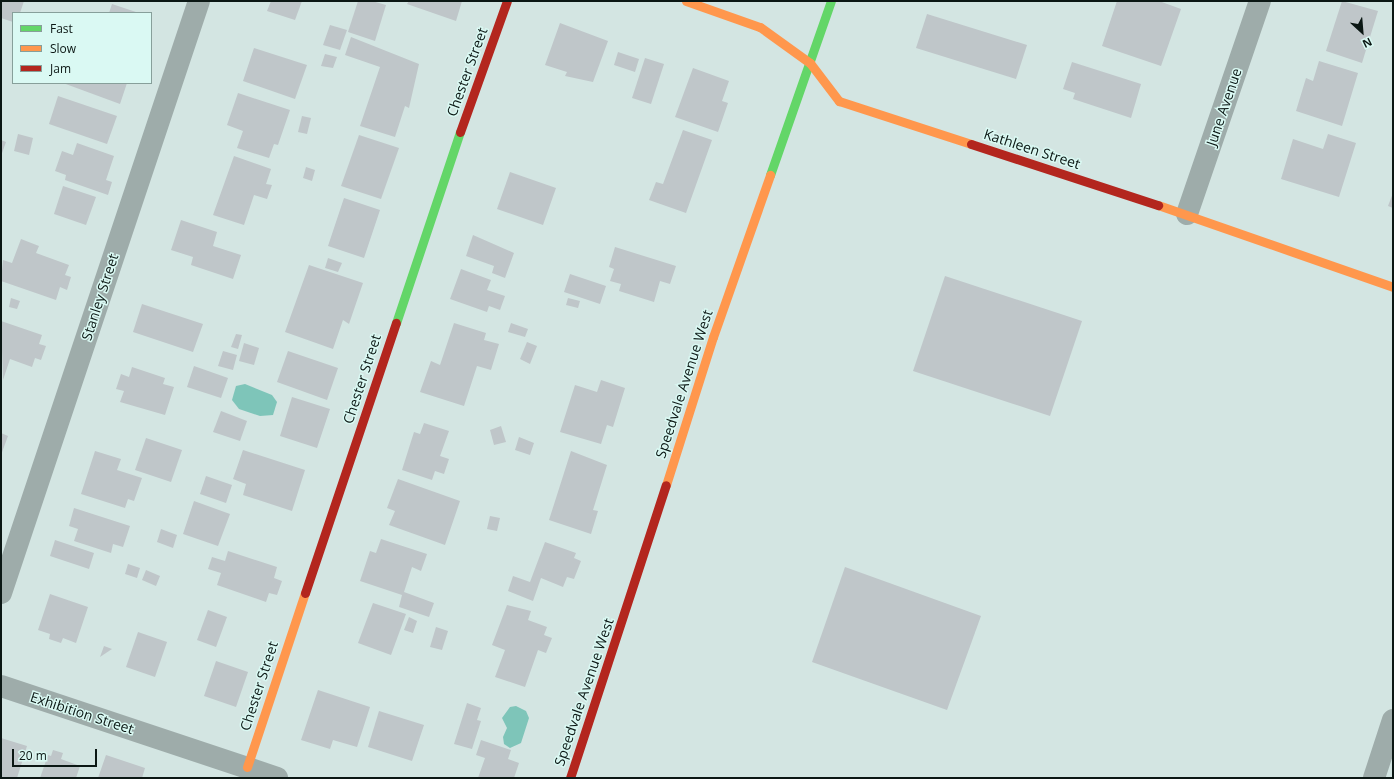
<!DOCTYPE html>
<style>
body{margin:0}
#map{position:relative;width:1394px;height:779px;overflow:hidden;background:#d3e5e2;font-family:"Open Sans",sans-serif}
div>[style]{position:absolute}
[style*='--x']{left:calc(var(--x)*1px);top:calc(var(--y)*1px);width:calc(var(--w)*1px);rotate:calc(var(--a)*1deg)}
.water>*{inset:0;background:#7ec5b9}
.building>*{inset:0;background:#bfc6c9}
.street>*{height:22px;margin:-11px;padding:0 11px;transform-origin:11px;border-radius:11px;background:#9eacaa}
.fast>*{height:9px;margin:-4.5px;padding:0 4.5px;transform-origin:4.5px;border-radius:4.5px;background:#63d668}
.slow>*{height:9px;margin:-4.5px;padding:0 4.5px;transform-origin:4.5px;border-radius:4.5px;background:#ff974d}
.jam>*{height:9px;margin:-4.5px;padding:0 4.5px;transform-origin:4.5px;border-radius:4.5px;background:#b3261e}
span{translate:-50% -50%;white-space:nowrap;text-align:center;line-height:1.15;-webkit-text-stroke:3px #daf9f3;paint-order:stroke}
.street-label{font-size:14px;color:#0b1714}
.frame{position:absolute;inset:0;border:2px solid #0b1714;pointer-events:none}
.legend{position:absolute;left:12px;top:12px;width:140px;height:72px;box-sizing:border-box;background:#daf9f3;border:1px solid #879f9a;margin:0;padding:5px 7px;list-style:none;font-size:12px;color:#0b1714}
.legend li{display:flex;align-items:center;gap:8px;height:20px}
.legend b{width:20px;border:1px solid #879f9a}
.north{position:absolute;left:1342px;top:12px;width:40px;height:40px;-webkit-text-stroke:3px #daf9f3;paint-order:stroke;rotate:154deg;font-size:11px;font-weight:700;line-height:16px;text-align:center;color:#0b1714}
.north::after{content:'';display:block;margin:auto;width:14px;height:18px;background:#0b1714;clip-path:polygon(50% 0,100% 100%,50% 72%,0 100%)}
.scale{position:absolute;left:12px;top:749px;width:85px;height:18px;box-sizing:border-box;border:2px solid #0b1714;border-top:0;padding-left:5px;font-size:12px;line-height:14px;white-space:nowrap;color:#0b1714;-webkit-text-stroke:3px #daf9f3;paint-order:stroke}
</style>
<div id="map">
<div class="water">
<div style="clip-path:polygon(245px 384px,272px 395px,277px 402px,273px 415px,260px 416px,239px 409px,232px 400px,236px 386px)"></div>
<div style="clip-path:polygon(516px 706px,526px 711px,529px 718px,521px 743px,510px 748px,504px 744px,503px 737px,507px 728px,502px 718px,510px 707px)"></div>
</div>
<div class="building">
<div style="clip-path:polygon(1px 1px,24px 1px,20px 13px,13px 13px,13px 22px,1px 18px)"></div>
<div style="clip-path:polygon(271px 1px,302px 1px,295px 20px,267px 11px)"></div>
<div style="clip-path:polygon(358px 1px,372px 1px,386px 5px,375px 41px,348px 32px)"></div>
<div style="clip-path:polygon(409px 1px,462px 1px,456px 21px,407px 4px)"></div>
<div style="clip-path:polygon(1117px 1px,1159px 1px,1181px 9px,1161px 66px,1102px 46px)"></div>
<div style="clip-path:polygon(1342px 1px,1378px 11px,1362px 63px,1326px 51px)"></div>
<div style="clip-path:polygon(112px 4px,139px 13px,109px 13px)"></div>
<div style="clip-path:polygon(927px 14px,1027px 45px,1016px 79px,916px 48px)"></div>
<div style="clip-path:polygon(560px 23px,608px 41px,593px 82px,565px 76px,567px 72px,545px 65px)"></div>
<div style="clip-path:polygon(330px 25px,347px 30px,340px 50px,323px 45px)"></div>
<div style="clip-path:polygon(351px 37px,419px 64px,409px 108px,405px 106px,395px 137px,360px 126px,380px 67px,345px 55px)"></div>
<div style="clip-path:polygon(254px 48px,307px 65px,295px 99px,243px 81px)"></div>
<div style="clip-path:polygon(618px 52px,639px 59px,635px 72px,614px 65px)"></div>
<div style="clip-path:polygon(325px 54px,337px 57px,333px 68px,321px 66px)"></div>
<div style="clip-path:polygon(645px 58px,664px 64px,651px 104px,632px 98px)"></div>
<div style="clip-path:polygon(1319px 61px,1358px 73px,1342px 126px,1296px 111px,1306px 78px,1313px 81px)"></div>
<div style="clip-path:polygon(1072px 62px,1141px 84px,1131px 118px,1073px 99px,1075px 93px,1063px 89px)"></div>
<div style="clip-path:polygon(693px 68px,729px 81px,722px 101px,728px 103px,718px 132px,675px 117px)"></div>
<div style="clip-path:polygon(63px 83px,127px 83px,120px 104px)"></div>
<div style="clip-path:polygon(238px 93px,290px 110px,278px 145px,274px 144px,269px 158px,237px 148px,243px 131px,227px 125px)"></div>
<div style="clip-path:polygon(58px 96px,117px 116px,107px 144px,49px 124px)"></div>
<div style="clip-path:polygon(302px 116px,311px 118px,307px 134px,298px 132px)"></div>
<div style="clip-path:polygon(683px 130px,712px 140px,686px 213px,649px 200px,656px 182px,663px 184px)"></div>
<div style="clip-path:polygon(18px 134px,33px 138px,29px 155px,14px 151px)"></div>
<div style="clip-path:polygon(1328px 134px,1356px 143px,1339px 197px,1281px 179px,1293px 139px,1323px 149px)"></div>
<div style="clip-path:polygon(359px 135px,399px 148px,381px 199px,341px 186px)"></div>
<div style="clip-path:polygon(1px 140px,6px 142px,1px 156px)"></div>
<div style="clip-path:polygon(77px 143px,114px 156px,106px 180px,112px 182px,108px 195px,65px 180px,66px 175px,55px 171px,62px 151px,73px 155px)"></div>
<div style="clip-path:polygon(234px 156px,271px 169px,266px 184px,272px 185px,267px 199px,254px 195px,244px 225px,213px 215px)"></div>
<div style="clip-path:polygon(306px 167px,315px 170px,312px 181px,303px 178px)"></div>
<div style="clip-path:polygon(510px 172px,556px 188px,543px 225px,497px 209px)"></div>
<div style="clip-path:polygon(63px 186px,96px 197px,86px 225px,54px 214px)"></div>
<div style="clip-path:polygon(1393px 193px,1393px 208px,1388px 206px)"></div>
<div style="clip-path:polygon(344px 198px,380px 210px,364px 258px,328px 246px)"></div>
<div style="clip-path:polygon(181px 220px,217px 232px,213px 246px,241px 255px,233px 279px,191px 265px,193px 257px,171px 250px)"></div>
<div style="clip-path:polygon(473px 235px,514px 253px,505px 278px,492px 273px,494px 266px,466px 256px)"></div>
<div style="clip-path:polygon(21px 239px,39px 246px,36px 253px,69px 265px,65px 275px,71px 277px,67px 290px,60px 287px,56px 300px,1px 281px,3px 260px,12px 263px)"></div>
<div style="clip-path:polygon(615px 247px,676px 266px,670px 284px,660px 281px,654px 302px,619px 291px,621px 284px,610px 281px,614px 269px,609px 267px)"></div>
<div style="clip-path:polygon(328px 258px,342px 263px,338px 272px,325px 268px)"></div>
<div style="clip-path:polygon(309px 265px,363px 283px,349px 324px,343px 320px,333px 349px,285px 332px)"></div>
<div style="clip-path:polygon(461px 269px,491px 280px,487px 290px,505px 296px,500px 310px,489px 306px,487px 312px,450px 299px)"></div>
<div style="clip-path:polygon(570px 274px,606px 286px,600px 304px,564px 292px)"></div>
<div style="clip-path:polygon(945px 276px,1082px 321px,1050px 416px,913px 371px)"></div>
<div style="clip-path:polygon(11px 298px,20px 301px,17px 309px,9px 307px)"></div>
<div style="clip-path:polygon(568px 298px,580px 301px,578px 308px,566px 305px)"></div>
<div style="clip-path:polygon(142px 304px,203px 324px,193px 352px,133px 332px)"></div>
<div style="clip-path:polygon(1px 321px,42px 335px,39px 344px,46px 346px,41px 360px,35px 358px,32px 367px,10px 359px,3px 380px)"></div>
<div style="clip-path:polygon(454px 323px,486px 333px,484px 340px,499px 344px,491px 370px,477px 366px,464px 406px,420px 392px,431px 361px,440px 365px)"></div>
<div style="clip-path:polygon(511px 323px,528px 329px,525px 337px,508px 332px)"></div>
<div style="clip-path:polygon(236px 334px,242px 335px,238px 349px,231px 347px)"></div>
<div style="clip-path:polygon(527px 342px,537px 346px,530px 364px,520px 359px)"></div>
<div style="clip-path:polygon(244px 343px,259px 348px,254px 365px,239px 361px)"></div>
<div style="clip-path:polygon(223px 351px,237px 355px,233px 370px,218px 366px)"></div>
<div style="clip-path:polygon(288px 351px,338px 368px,327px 400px,277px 382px)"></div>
<div style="clip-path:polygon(194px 366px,228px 378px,221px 398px,187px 387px)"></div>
<div style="clip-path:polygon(132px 367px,165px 378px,163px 384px,174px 387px,165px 415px,120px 402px,124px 391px,116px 389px,121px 374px,129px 377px)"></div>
<div style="clip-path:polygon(601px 380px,625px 388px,613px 427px,607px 425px,601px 444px,560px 432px,575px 385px,597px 392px)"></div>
<div style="clip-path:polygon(292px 397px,330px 409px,317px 448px,280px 436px)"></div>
<div style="clip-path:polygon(221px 411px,247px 421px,240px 441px,213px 432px)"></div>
<div style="clip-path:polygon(424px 423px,449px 431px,440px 456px,449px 459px,444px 474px,435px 471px,432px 480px,402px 470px,414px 432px,420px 434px)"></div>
<div style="clip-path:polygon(501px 426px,506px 442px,494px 445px,490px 430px)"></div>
<div style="clip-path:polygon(1px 433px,8px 436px,1px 455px)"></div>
<div style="clip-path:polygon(519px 437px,534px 443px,530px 455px,515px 450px)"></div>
<div style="clip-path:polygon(146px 438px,182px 450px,171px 482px,135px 470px)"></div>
<div style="clip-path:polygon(243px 450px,305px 470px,292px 511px,243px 495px,246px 484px,233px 479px)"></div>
<div style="clip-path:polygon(95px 451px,121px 459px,117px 470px,142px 478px,134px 501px,128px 499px,125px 508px,81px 494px)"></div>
<div style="clip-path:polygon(571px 451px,607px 465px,593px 510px,598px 511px,591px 534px,549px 520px)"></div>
<div style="clip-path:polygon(206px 476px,232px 485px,226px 503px,200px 494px)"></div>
<div style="clip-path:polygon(398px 479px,460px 501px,445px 545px,389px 525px,395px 511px,387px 508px)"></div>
<div style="clip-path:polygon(194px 501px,230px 514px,218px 546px,183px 534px)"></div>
<div style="clip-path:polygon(74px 508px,130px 526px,123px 547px,113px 544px,111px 553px,74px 541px,78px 529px,69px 526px)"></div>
<div style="clip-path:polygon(490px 516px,500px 518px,497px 531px,487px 529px)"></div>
<div style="clip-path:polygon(161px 529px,177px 535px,173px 548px,157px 542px)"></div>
<div style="clip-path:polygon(381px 539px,427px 554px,421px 571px,412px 567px,404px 592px,434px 603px,429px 617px,399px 607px,402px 595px,360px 581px,370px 551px,376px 553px)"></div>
<div style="clip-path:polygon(55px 540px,94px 553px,89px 569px,50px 556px)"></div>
<div style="clip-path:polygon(545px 542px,576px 553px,574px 558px,581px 561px,574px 579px,567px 577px,563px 587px,541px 578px,533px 601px,508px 591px,513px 576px,530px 582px)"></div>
<div style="clip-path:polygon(228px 551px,277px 567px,274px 578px,282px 581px,277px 595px,269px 593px,266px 602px,217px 585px,221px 573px,208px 569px,212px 557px,225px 561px)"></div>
<div style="clip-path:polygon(128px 564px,140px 568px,137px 578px,125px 574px)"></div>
<div style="clip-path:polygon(845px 567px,981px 616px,947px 710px,812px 662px)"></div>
<div style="clip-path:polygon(146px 570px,160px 576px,156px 586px,142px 580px)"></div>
<div style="clip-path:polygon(50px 594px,88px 607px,76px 643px,63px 638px,61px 643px,49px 639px,50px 634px,38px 630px)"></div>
<div style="clip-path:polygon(373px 603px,406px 614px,391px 655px,358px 643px)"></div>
<div style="clip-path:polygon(507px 605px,531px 611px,528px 620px,547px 627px,544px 635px,552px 638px,546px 653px,538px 650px,525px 687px,495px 677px,505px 650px,492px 645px)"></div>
<div style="clip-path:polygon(208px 610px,227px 617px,216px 647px,197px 640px)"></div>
<div style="clip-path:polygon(409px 617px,417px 621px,413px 633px,404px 630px)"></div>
<div style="clip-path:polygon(436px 627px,448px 631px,442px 650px,430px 647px)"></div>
<div style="clip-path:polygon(138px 632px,167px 642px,155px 677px,126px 667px)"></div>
<div style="clip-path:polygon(104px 646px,112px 649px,100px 657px)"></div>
<div style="clip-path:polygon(216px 661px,248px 672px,236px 707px,204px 696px)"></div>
<div style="clip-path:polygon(318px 690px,370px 707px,357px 747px,333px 740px,330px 749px,301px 740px)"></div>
<div style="clip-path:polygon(467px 703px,481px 708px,477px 720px,481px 721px,472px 749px,454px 744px)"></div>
<div style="clip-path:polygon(379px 711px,424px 725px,412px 761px,368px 747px)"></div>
<div style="clip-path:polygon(1px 738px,27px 746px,17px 778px,1px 778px)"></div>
<div style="clip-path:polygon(481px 740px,511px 750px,508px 759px,519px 763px,514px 778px,478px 778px,485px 758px,476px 755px)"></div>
<div style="clip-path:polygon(53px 750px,63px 753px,61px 759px,80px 766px,76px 778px,40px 778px,48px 755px,51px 756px)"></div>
<div style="clip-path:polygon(106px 755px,145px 768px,142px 778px,98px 778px)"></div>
</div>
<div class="street">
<div style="--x:1187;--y:214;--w:225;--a:-71.1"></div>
<div style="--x:1;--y:593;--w:624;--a:-71.51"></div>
<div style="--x:1;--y:686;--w:291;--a:18.4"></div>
<div style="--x:1374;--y:778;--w:61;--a:-71.9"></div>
</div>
<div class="fast">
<div style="--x:770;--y:175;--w:184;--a:-70.7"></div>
<div style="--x:396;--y:323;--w:201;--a:-71.5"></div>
</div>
<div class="slow">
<div style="--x:686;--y:1;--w:78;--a:19.4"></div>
<div style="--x:760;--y:27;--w:62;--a:35.8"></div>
<div style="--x:810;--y:63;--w:48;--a:52.7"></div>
<div style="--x:839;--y:101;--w:139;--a:18"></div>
<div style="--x:1158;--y:205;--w:249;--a:19.2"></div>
<div style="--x:666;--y:485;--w:155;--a:-72.4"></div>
<div style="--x:713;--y:337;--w:172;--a:-70.6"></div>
<div style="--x:247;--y:767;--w:183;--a:-71.6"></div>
</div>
<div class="jam">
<div style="--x:460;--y:132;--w:139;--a:-70.3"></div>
<div style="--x:971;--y:144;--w:197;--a:18.1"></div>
<div style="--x:305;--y:593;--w:285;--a:-71.4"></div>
<div style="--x:570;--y:778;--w:308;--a:-71.9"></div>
</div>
<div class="street-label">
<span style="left:467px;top:72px;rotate:-70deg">Chester Street</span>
<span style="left:1224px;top:107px;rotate:-71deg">June Avenue</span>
<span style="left:1032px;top:149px;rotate:18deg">Kathleen Street</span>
<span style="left:100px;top:297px;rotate:-72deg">Stanley Street</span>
<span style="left:362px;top:379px;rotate:-72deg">Chester Street</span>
<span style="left:684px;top:384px;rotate:-72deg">Speedvale Avenue West</span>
<span style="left:259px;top:686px;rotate:-72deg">Chester Street</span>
<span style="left:584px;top:692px;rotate:-71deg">Speedvale Avenue West</span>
<span style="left:82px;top:713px;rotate:18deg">Exhibition Street</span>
</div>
<div class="frame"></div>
<ul class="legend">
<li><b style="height:5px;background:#63d668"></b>Fast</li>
<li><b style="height:5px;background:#ff974d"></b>Slow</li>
<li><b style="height:5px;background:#b3261e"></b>Jam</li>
</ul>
<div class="north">N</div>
<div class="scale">20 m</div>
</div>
